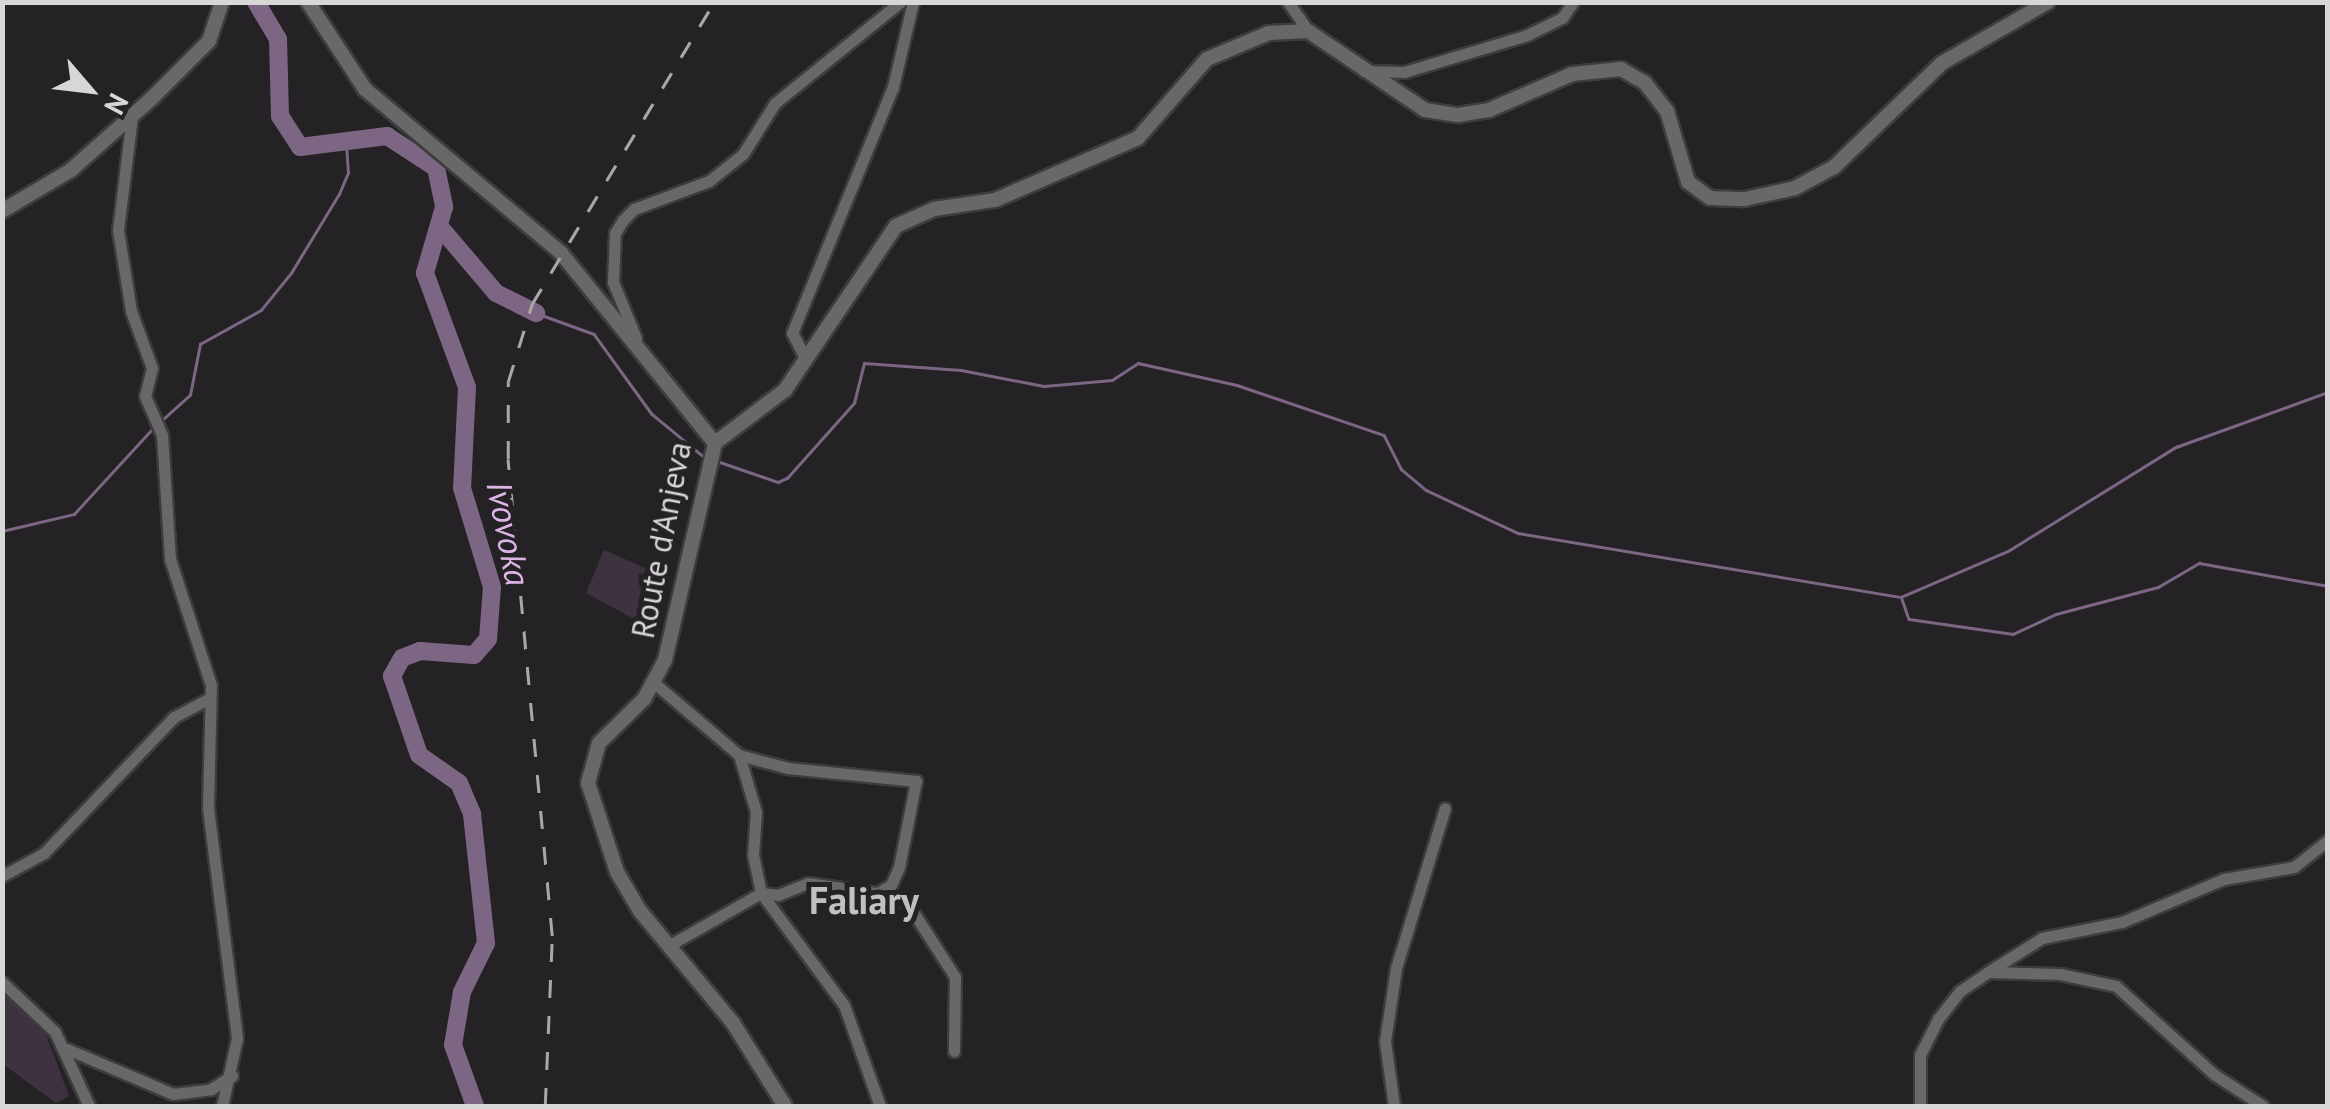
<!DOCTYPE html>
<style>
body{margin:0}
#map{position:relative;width:2330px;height:1109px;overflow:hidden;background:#242224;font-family:"PT Sans",sans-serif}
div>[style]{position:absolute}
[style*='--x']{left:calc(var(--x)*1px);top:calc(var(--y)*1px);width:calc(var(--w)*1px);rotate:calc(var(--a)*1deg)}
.green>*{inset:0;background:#3e3241}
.stream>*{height:2.5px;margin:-1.25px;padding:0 1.25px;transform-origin:1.25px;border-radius:1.25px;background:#7d6683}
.river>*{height:18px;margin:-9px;padding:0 9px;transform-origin:9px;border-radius:9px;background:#7d6683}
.roads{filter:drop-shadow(2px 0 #3e3d3e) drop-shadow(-2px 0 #3e3d3e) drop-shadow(0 2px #3e3d3e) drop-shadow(0 -2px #3e3d3e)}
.minor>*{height:11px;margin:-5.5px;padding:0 5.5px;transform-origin:5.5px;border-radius:5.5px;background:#69676a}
.tertiary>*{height:14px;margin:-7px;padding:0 7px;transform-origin:7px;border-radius:7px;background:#69676a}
.rail>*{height:2.5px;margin-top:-1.25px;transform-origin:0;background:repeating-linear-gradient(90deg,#a9a8a9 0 18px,transparent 0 36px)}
span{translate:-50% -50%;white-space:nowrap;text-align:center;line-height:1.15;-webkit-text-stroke:10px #242224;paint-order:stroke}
.street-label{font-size:32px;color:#d8d7d8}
.water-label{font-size:35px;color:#ddb4e6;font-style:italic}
.quarter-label{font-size:38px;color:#c1bfc2;font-weight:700}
.frame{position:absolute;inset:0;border:5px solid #d8d7d8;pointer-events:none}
.north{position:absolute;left:40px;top:40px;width:100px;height:100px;-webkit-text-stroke:8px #242224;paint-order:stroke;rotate:118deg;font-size:28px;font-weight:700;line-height:40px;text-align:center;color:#d8d7d8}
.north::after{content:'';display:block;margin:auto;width:35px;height:45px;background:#d8d7d8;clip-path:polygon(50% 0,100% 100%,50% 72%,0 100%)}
</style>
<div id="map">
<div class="green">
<div style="clip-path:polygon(604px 550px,659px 574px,666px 585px,656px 631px,586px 593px)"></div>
<div style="clip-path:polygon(3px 991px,44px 1029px,69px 1096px,56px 1103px,3px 1064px)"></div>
</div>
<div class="stream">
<div style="--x:536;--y:313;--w:62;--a:19.9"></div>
<div style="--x:594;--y:334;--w:99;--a:54.1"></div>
<div style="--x:652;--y:414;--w:67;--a:39.6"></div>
<div style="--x:161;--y:421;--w:39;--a:-42"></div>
<div style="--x:190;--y:395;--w:52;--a:-78.9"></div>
<div style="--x:200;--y:344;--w:70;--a:-29.1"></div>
<div style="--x:261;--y:310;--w:48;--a:-51"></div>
<div style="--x:291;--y:273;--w:92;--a:-58.7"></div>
<div style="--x:339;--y:194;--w:23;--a:-67"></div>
<div style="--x:348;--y:173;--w:32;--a:-94"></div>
<div style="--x:717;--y:461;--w:65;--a:19"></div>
<div style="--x:778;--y:482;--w:10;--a:-24"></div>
<div style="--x:787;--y:478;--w:101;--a:-48.2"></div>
<div style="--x:854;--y:403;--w:41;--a:-76"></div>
<div style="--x:864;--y:363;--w:97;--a:4.1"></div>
<div style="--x:961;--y:370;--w:85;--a:10.9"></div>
<div style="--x:1044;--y:386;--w:68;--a:-5"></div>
<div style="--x:1112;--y:380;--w:31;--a:-33"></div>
<div style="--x:1138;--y:363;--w:101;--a:12.5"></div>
<div style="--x:1237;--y:385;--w:155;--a:18.8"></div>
<div style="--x:1384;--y:435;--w:38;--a:63"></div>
<div style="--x:1401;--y:469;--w:33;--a:40"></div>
<div style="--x:1426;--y:490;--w:102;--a:25.1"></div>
<div style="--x:1518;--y:533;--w:388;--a:9.5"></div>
<div style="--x:1901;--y:597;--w:116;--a:-23.3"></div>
<div style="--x:2008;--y:551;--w:198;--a:-31.8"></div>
<div style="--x:2176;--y:447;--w:162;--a:-19.9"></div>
<div style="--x:2;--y:531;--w:74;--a:-13.3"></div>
<div style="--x:74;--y:514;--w:120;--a:-47.4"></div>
<div style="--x:1902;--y:599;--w:21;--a:71"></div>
<div style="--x:1909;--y:619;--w:105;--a:8.2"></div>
<div style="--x:2013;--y:634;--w:47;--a:-24.9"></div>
<div style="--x:2056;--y:614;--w:106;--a:-14.8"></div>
<div style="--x:2158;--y:587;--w:48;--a:-30.3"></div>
<div style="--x:2199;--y:563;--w:131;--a:10.1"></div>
</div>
<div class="river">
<div style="--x:256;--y:2;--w:43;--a:59.3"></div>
<div style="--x:278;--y:39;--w:77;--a:88.5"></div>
<div style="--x:280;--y:116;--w:37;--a:57"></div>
<div style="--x:300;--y:147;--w:88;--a:-7.2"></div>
<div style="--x:387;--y:136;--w:59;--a:33.1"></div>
<div style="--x:436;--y:168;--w:40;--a:78"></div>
<div style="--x:444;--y:207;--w:69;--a:106.1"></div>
<div style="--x:425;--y:273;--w:121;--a:69.8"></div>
<div style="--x:467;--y:387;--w:101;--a:92.8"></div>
<div style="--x:462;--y:488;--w:103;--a:73.1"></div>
<div style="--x:492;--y:587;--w:52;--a:94.4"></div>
<div style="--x:488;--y:639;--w:21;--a:131"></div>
<div style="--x:474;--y:655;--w:54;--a:-175.8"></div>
<div style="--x:420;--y:651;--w:19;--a:159"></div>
<div style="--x:402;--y:658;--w:21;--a:119"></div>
<div style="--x:392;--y:676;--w:83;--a:71.1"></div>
<div style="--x:419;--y:755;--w:49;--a:35"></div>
<div style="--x:459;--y:783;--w:34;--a:67"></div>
<div style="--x:472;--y:814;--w:130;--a:83.8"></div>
<div style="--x:486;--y:943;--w:55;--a:116.1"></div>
<div style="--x:462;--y:992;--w:54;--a:99.6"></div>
<div style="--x:453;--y:1045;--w:65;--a:70.2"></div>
<div style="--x:439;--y:226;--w:88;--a:49.6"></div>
<div style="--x:496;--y:293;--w:45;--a:26.6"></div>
</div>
<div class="roads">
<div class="minor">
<div style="--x:1288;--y:2;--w:35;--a:55"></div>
<div style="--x:1364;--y:71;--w:40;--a:1.4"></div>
<div style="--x:1404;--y:72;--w:128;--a:-16.7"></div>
<div style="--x:1527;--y:35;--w:39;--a:-26"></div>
<div style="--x:1562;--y:18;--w:19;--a:-55"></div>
<div style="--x:132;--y:116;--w:115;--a:97"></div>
<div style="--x:118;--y:230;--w:82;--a:80.9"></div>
<div style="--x:131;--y:311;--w:61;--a:69.8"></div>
<div style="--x:152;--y:368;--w:29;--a:104"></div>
<div style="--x:145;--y:396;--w:43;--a:66.4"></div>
<div style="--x:162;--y:435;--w:124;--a:86.3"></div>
<div style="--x:170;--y:559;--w:133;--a:72"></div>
<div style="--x:211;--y:685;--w:123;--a:91.4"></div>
<div style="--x:208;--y:808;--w:232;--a:82.8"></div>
<div style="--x:237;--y:1038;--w:70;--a:102.4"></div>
<div style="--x:636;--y:338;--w:61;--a:-112.3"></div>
<div style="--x:613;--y:282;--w:49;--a:-87.7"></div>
<div style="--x:615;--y:233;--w:15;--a:-58"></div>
<div style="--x:623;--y:220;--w:16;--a:-45"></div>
<div style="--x:634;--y:209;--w:80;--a:-20.5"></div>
<div style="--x:709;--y:181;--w:43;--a:-38.5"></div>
<div style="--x:743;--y:154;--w:60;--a:-57.9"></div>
<div style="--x:775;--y:103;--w:161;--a:-38.9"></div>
<div style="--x:805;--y:358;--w:28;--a:-117"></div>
<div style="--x:792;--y:333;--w:266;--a:-67.7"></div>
<div style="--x:893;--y:87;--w:87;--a:-76.8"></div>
<div style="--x:653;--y:682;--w:113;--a:40.3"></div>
<div style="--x:739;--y:755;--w:59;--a:73.4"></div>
<div style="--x:756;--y:812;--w:43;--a:94"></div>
<div style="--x:753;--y:855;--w:39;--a:78"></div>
<div style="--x:761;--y:893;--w:139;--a:53.5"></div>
<div style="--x:844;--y:1005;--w:107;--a:70.4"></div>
<div style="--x:739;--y:755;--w:51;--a:14.9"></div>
<div style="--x:788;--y:768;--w:129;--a:5.8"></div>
<div style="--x:916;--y:781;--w:88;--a:101.2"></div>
<div style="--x:899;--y:867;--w:20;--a:114"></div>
<div style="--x:891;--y:885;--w:17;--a:149"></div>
<div style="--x:2;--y:876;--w:48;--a:-28.7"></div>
<div style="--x:44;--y:853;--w:188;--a:-46.3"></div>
<div style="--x:174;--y:717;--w:41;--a:-27.8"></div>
<div style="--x:668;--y:946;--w:107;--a:-29.7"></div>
<div style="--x:761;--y:893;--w:17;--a:7"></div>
<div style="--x:778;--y:895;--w:32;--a:-22"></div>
<div style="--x:808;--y:883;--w:83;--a:8.3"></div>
<div style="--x:890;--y:895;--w:20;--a:27"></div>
<div style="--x:908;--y:904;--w:87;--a:57.2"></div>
<div style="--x:955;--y:977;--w:74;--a:90.8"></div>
<div style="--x:1988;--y:972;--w:64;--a:-32.2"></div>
<div style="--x:2042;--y:938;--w:82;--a:-11.3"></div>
<div style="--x:2122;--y:922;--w:111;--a:-22.9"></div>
<div style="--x:2224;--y:879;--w:71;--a:-9.7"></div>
<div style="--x:2294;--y:867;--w:43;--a:-38.5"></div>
<div style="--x:2;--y:982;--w:73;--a:43.3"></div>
<div style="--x:55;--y:1032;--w:81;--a:65.3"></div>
<div style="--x:67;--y:1049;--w:115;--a:23"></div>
<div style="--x:173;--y:1094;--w:38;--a:-7"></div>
<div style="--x:211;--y:1089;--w:25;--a:-32"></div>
<div style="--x:1394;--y:1106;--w:66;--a:-97.9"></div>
<div style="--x:1385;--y:1041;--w:74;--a:-81.4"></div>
<div style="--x:1396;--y:968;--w:167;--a:-73"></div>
<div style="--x:1920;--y:1106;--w:51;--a:-90"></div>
<div style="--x:1920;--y:1055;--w:40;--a:-63.4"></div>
<div style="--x:1938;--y:1019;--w:36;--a:-52"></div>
<div style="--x:1960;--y:991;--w:34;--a:-34"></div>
<div style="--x:1988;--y:972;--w:72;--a:1.6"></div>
<div style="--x:2060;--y:974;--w:57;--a:12.1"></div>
<div style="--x:2116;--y:986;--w:133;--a:42"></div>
<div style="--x:2215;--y:1075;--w:57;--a:32.9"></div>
</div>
<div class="tertiary">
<div style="--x:308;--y:2;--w:104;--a:56.8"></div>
<div style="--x:365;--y:89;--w:256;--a:39.9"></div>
<div style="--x:561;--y:253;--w:245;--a:51"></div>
<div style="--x:2;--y:211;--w:80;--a:-30.7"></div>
<div style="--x:71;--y:170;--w:107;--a:-41.6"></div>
<div style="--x:151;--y:99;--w:82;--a:-45"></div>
<div style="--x:209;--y:41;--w:41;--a:-71.6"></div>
<div style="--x:785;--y:1106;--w:98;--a:-122.1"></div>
<div style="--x:733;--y:1023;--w:146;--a:-129.7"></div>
<div style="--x:640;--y:911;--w:45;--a:-120.5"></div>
<div style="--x:617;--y:872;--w:94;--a:-108"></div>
<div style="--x:588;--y:783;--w:41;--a:-74.6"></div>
<div style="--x:599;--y:743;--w:63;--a:-44.4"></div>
<div style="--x:644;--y:699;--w:44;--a:-61.7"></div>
<div style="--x:665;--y:660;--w:223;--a:-77"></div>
<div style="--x:715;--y:443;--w:88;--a:-37.1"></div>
<div style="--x:785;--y:390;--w:198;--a:-55.9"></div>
<div style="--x:896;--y:226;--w:42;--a:-24.1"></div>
<div style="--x:934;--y:209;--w:62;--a:-8.4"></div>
<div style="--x:995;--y:200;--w:156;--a:-23.4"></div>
<div style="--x:1138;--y:138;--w:105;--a:-48.9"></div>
<div style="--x:1207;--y:59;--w:67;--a:-22.8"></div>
<div style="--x:1269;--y:33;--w:39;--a:-3"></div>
<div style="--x:1308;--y:31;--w:141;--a:34"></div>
<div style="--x:1425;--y:110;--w:33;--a:9"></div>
<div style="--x:1458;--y:115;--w:31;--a:-9"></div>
<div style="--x:1489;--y:110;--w:90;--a:-23.4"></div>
<div style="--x:1572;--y:74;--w:49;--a:-5.8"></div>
<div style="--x:1621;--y:69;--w:28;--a:30"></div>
<div style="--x:1645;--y:83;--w:36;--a:52"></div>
<div style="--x:1667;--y:111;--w:74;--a:73.5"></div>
<div style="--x:1688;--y:182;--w:27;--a:36"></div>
<div style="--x:1710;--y:198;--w:35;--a:2"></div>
<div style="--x:1745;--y:199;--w:51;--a:-12.4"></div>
<div style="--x:1795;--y:188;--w:44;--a:-28.3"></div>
<div style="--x:1834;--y:167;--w:150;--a:-43.9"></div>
<div style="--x:1942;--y:63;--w:122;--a:-29.9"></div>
</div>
</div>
<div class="rail">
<div style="--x:545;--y:1106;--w:170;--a:-87.6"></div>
<div style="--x:552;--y:936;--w:479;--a:-95.3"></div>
<div style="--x:508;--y:459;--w:77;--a:-90"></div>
<div style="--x:508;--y:382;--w:82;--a:-72.9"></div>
<div style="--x:532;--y:304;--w:353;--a:-58.9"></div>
</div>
<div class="street-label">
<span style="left:661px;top:540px;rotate:-79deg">Route d'Anjeva</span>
</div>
<div class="water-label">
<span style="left:509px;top:533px;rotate:79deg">Ivovoka</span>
</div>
<div class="quarter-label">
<span style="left:864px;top:900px">Faliary</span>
</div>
<div class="frame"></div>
<div class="north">N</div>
</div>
